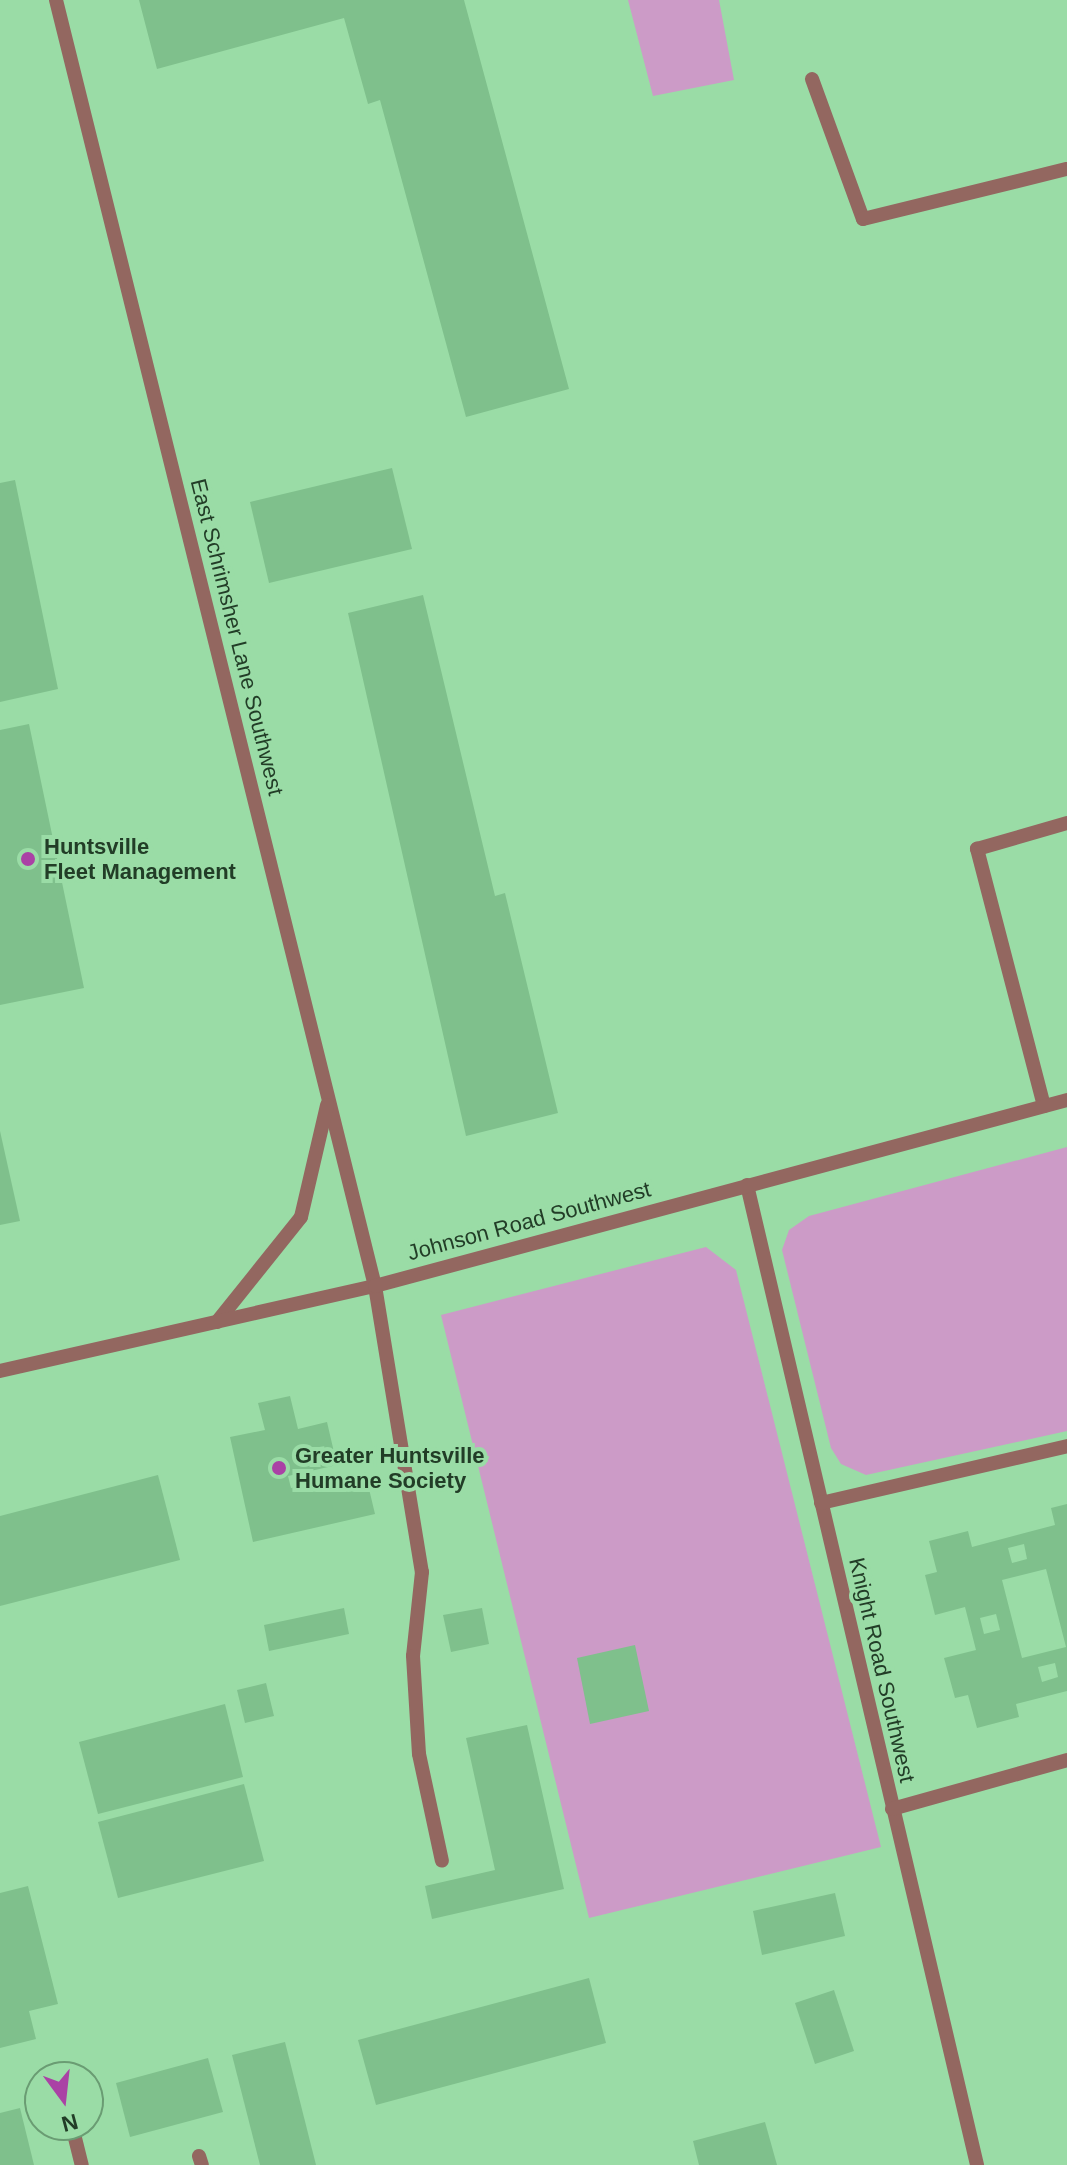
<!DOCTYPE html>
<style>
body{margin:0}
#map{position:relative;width:1067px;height:2165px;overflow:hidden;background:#9adca6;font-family:Helvetica,sans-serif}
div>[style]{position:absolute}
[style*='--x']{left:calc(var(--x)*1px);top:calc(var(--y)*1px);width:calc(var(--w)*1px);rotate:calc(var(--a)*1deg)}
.green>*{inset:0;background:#cc9bc7}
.building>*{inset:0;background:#7fc08c}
.minor>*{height:14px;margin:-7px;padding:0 7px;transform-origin:7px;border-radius:7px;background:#936760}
.dots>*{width:22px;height:22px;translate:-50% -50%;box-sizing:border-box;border:4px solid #9adca6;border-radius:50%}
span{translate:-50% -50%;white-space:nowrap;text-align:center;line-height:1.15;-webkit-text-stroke:8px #9adca6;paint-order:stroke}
.street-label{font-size:22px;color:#223d27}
.poi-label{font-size:22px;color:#223d27;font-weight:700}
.left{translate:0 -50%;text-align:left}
.north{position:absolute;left:24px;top:2061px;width:80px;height:80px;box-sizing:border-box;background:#9adca6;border:2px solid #6a9c73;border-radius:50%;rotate:165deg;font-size:22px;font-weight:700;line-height:32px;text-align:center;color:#223d27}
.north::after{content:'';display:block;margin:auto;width:28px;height:36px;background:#aa42a5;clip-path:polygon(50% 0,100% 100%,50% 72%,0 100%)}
</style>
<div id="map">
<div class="green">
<div style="clip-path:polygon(628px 0,719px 0,734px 80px,653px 96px)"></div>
<div style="clip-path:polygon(1067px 1147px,1067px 1431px,866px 1475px,841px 1464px,831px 1448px,782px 1250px,789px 1230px,809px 1216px)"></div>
<div style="clip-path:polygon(706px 1247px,736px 1270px,881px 1847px,589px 1918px,441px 1315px)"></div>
</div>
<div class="building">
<div style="clip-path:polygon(139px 0,464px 0,569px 389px,466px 417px,380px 100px,368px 104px,344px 18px,157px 69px)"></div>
<div style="clip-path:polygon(392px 468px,412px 549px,269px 583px,250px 502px)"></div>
<div style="clip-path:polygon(15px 480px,58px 689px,0 702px,0 483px)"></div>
<div style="clip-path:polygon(423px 595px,495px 896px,505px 893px,558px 1113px,466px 1136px,348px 613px)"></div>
<div style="clip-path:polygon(29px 724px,84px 988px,0 1005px,0 730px)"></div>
<div style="clip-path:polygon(0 1131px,20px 1221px,0 1225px)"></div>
<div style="clip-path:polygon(290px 1396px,298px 1429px,327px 1422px,337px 1465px,288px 1476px,291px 1488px,365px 1472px,375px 1514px,253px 1542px,230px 1437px,265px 1430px,258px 1403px)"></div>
<div style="clip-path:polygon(158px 1475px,180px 1560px,0 1606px,0 1516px)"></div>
<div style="clip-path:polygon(evenodd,1067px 1504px,1067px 1691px,1016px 1704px,1019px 1717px,977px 1728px,968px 1695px,955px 1698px,944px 1658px,976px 1650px,965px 1607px,935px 1615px,925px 1575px,937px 1572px,929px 1541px,968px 1531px,972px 1547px,1055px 1525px,1051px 1508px,1067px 1504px,1024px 1544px,1027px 1559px,1012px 1563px,1008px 1548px,1024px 1544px,1067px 1504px,1046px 1569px,1066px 1647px,1022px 1658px,1002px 1580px,1046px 1569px,1067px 1504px,996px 1614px,1000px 1630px,984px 1634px,980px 1618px,996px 1614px,1067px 1504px,1055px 1663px,1058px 1677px,1042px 1682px,1038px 1667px,1055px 1663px)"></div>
<div style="clip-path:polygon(344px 1608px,349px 1634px,269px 1651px,264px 1625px)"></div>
<div style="clip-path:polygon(482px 1608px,489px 1644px,451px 1652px,443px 1615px)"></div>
<div style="clip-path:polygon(635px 1645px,649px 1711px,590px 1724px,577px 1658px)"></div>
<div style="clip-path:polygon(266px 1683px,274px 1716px,245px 1723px,237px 1690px)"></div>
<div style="clip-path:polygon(225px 1704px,243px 1777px,98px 1814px,79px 1742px)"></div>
<div style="clip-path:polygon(527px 1725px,564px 1889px,432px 1919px,425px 1886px,495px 1870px,466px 1738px)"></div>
<div style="clip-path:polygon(244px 1784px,264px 1861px,118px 1898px,98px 1822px)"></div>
<div style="clip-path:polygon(28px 1886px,58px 2004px,29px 2011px,36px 2039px,0 2048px,0 1893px)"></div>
<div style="clip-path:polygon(835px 1893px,845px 1936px,762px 1955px,753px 1911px)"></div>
<div style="clip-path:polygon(589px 1978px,606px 2043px,376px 2105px,358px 2040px)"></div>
<div style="clip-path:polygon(834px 1990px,854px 2051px,815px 2064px,795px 2003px)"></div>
<div style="clip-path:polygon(285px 2042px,316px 2165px,260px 2165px,232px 2055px)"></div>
<div style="clip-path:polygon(208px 2058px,223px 2112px,130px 2137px,116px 2083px)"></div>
<div style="clip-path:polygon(20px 2108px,34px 2165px,0 2165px,0 2113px)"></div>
<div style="clip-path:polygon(765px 2122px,777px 2165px,699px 2165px,693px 2141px)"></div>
</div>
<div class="minor">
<div style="--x:56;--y:0;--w:1325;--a:76.07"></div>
<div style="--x:375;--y:1286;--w:290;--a:80.7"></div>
<div style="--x:422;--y:1572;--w:84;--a:96.1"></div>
<div style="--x:413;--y:1656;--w:98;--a:86.5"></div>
<div style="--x:419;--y:1754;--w:109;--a:77.9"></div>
<div style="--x:812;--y:79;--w:149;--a:70"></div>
<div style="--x:863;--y:219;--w:210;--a:-13.8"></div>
<div style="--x:1044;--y:1106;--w:266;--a:-104.6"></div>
<div style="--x:977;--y:849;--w:94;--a:-16.1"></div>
<div style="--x:747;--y:1185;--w:1007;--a:76.79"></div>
<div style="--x:217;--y:1322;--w:134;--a:-51.3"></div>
<div style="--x:301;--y:1217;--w:115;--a:-76.9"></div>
<div style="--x:0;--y:1371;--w:385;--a:-12.8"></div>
<div style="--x:375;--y:1286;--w:717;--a:-15.04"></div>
<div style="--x:821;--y:1503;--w:253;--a:-13"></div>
<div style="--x:892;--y:1809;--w:182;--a:-15.6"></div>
<div style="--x:73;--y:2130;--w:36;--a:76"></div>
<div style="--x:199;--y:2156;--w:9;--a:72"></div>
</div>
<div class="dots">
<div style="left:28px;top:859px;background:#aa42a5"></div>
<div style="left:279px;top:1468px;background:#aa42a5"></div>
</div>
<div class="street-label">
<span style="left:237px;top:637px;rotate:76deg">East Schrimsher Lane Southwest</span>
<span style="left:529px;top:1221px;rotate:-15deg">Johnson Road Southwest</span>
<span style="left:882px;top:1670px;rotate:77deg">Knight Road Southwest</span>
</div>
<div class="poi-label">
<span class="left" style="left:44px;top:859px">Huntsville<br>Fleet Management</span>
<span class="left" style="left:295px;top:1468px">Greater Huntsville<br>Humane Society</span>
</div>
<div class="north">N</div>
</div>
